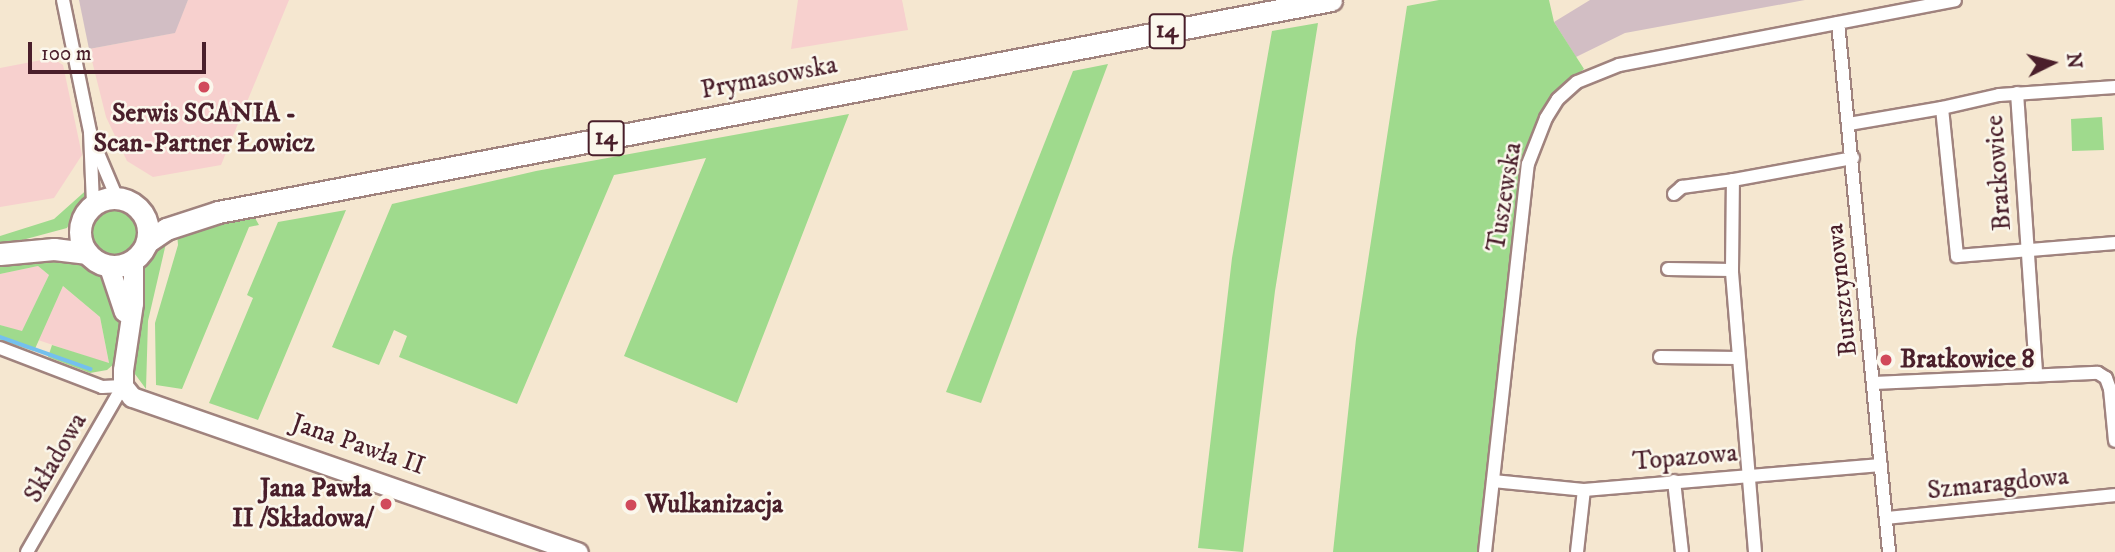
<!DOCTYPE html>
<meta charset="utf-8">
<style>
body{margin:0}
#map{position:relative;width:2115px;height:552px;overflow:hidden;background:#f5e7d0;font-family:"IM FELL DW Pica",serif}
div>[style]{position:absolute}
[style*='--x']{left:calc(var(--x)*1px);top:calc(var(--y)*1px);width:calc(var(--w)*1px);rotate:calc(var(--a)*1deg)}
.built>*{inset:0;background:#f7d0ce}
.industrial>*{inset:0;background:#d2bec4}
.green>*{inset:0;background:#9fda8d}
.round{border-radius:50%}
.stream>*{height:3.5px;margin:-1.75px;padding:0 1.75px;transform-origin:1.75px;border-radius:1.75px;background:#74c0ee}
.roads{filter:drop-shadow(2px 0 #a0837e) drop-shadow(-2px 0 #a0837e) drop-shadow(0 2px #a0837e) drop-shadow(0 -2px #a0837e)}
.street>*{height:12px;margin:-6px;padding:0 6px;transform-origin:6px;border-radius:6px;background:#fff}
.secondary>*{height:19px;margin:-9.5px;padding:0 9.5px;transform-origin:9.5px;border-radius:9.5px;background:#fff}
.primary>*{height:21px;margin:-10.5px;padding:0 10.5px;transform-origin:10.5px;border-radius:10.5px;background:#fff}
.primary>.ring{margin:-10.5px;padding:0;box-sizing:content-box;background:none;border:21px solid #fff;border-radius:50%}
.dots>*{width:19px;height:19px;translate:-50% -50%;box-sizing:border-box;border:4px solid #fbf7ec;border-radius:50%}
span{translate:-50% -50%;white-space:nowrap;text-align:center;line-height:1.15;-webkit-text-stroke:5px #fbf7ec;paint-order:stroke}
.shield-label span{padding:2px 5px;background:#fbf7ec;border:2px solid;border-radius:5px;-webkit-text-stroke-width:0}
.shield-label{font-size:24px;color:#4a1f2b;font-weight:700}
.street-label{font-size:26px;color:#4a1f2b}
.poi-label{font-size:26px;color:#4a1f2b;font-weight:700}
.left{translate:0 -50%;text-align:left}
.right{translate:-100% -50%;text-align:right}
.north{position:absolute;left:2017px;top:28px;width:70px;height:70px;-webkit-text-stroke:5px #fbf7ec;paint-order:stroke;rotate:84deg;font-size:19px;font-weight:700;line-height:28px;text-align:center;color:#4a1f2b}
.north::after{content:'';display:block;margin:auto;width:24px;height:32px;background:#4a1f2b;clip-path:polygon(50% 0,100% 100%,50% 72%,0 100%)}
.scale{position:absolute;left:28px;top:42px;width:178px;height:32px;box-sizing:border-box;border:4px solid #4a1f2b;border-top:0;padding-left:9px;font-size:21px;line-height:24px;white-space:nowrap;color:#4a1f2b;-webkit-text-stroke:5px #fbf7ec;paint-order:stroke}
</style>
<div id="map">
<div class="built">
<div style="clip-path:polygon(188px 0,289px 0,221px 165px,153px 177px,127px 161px,106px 117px,89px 49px,174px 33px)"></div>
<div style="clip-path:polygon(798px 0,902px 0,908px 30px,791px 49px)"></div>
<div style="clip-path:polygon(52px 58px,63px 65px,82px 155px,54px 198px,0 207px,0 68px)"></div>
<div style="clip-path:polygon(38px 266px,49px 275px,22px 332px,0 325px,0 274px)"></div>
<div style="clip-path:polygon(63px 286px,100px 317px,109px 364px,38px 340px)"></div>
</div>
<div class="industrial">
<div style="clip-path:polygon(79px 0,188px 0,175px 33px,89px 49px)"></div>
<div style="clip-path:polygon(1590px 0,1805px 0,1625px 33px,1576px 57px,1554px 22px)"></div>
</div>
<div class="green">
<div style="clip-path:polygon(1439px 0,1549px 0,1554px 22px,1584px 69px,1559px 89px,1539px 116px,1522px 157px,1478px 552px,1333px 552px,1356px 339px,1407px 6px)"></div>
<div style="clip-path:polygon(1318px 23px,1275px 291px,1243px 552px,1198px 548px,1232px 258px,1272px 31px)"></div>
<div style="clip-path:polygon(1108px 64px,981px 403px,946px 392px,1073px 71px)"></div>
<div style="clip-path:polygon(849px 114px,737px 403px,624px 356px,706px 158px,614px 175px,517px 404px,399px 357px,407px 336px,394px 330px,379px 365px,332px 347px,392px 204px,536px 171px)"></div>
<div style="clip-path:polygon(2102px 117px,2104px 150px,2072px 151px,2071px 119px)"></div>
<div style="clip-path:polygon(91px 186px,67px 228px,0 246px,0 236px,54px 219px)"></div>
<div class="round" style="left:88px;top:206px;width:52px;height:52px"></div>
<div style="clip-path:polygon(346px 210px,258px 420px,209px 403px,253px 298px,247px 295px,278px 222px)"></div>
<div style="clip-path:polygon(255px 218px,259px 225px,249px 227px,182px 389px,156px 385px,155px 323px,178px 245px,177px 232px)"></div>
<div style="clip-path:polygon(167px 239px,148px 321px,146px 389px,132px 370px,142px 264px,155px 245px)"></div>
<div style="clip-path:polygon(53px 254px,81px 258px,106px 274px,120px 327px,115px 363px,107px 370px,90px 373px,48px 357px,52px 345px,109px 363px,100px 317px,63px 286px,34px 351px,0 340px,0 325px,22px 331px,49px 275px,38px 266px,0 274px,0 263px)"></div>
</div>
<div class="stream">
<div style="--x:0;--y:337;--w:96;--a:19.4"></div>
</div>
<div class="roads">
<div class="street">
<div style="--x:63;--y:0;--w:135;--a:78.4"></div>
<div style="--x:90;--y:132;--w:73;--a:87.6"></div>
<div style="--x:1838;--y:23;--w:531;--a:84.49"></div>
<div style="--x:2115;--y:87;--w:116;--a:176.1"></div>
<div style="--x:1999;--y:95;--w:58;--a:167.2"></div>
<div style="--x:1942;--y:108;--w:149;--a:84.2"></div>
<div style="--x:1957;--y:256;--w:159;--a:-4.7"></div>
<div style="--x:2017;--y:93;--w:283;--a:86.1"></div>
<div style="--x:1849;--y:124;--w:94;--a:-9.8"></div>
<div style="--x:95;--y:146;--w:56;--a:67.1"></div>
<div style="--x:1674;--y:194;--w:11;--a:-41"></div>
<div style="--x:1682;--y:187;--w:51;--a:-7.8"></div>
<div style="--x:1668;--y:269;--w:64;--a:0.9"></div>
<div style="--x:0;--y:348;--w:109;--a:20.9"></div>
<div style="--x:102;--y:387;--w:21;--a:-3"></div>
<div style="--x:1660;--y:357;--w:78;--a:0.7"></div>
<div style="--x:1874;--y:383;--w:224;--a:-2.6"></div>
<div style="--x:2098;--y:373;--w:9;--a:32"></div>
<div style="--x:2106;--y:378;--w:12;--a:70"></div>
<div style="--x:2110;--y:389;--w:52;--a:84.5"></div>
<div style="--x:1493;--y:481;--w:91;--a:5.6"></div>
<div style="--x:1584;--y:490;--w:298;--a:-4.8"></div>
<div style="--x:1674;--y:481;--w:71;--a:83.6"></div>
<div style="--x:1886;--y:518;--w:230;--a:-5.7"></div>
<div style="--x:27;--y:552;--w:192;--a:-60"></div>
<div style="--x:1485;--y:552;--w:390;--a:-83.7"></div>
<div style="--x:1528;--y:164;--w:49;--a:-68.6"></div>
<div style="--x:1546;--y:118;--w:22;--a:-58"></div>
<div style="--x:1558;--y:99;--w:25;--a:-42"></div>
<div style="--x:1577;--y:82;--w:45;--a:-22"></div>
<div style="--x:1619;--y:65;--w:342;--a:-10.9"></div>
<div style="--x:1577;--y:552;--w:62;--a:-83.6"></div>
<div style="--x:1755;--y:552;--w:283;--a:-94.7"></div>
<div style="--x:1732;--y:270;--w:90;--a:-89.4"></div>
<div style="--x:1733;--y:180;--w:122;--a:-10.4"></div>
</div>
<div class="secondary">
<div style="--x:133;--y:262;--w:41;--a:90"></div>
<div style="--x:133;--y:303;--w:68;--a:98.5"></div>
<div style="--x:123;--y:370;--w:16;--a:90"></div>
<div style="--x:123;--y:386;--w:14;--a:51"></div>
<div style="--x:132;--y:397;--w:472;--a:19.2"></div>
<div style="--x:109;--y:267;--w:47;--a:71.6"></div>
</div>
<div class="primary">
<div class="ring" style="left:80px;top:198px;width:47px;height:47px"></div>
<div style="--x:147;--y:242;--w:23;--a:-34"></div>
<div style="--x:166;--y:229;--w:55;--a:-18.1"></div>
<div style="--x:218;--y:212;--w:1133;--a:-10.78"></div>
<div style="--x:0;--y:254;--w:54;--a:-5.3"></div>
<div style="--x:54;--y:249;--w:32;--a:7"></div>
</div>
</div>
<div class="dots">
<div style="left:204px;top:87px;background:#d1495b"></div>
<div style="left:1886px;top:360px;background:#d1495b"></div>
<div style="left:386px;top:504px;background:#d1495b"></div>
<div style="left:631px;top:505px;background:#d1495b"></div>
</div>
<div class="shield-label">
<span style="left:1167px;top:31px">14</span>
<span style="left:606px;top:138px">14</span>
</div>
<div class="street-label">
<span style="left:769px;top:78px;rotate:-11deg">Prymasowska</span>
<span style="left:1999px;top:173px;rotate:-94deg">Bratkowice</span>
<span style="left:1505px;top:197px;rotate:-81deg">Tuszewska</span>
<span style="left:1842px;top:290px;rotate:-96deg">Bursztynowa</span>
<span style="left:358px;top:445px;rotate:19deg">Jana Pawła II</span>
<span style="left:56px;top:458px;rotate:-60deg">Składowa</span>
<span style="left:1685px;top:458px;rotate:-5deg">Topazowa</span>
<span style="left:1998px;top:484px;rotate:-6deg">Szmaragdowa</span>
</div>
<div class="poi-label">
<span style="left:204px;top:129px">Serwis SCANIA -<br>Scan-Partner Łowicz</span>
<span class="left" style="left:1900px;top:360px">Bratkowice 8</span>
<span class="right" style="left:372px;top:504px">Jana Pawła<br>II /Składowa/</span>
<span class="left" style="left:645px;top:505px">Wulkanizacja</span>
</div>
<div class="north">N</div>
<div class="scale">100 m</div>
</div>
